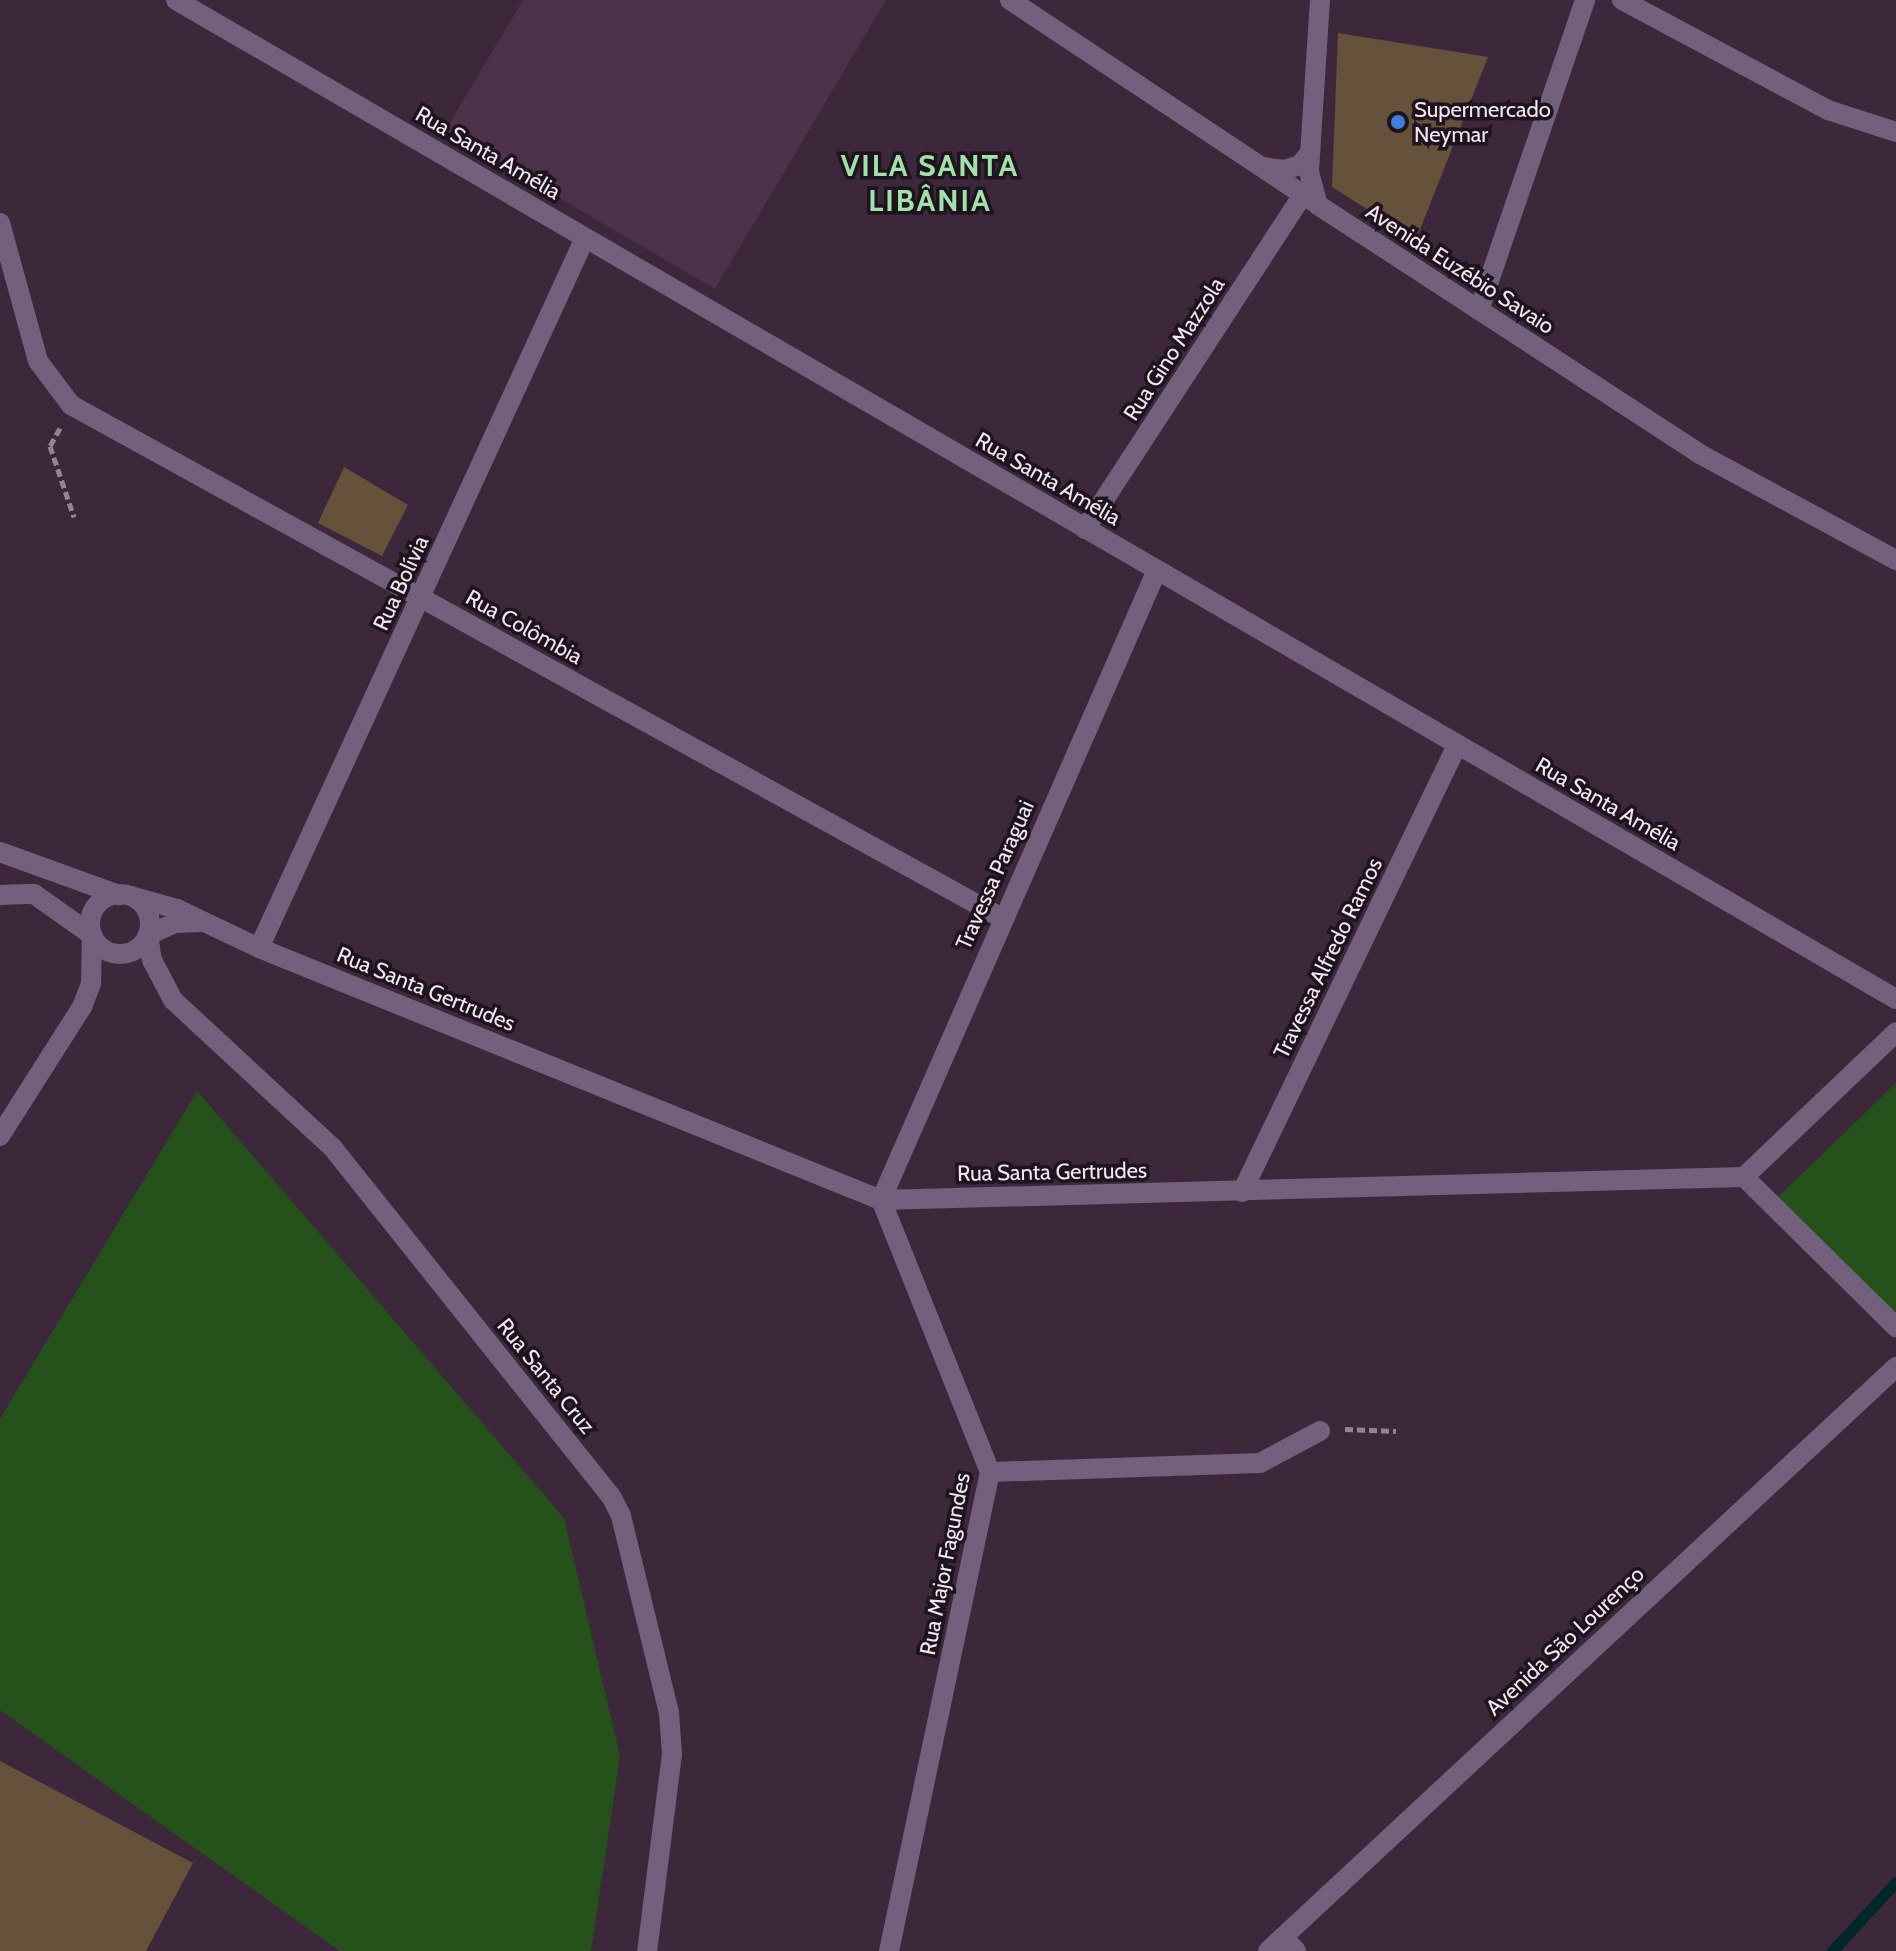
<!DOCTYPE html>
<meta charset="utf-8">
<style>
body{margin:0}
#map{position:relative;width:1896px;height:1951px;overflow:hidden;background:#3d283b;font-family:Cabin,sans-serif}
div>[style]{position:absolute}
[style*='--x']{left:calc(var(--x)*1px);top:calc(var(--y)*1px);width:calc(var(--w)*1px);rotate:calc(var(--a)*1deg)}
.built>*{inset:0;background:#4c324a}
.green>*{inset:0;background:#24521a}
.stream>*{height:11px;margin:-5.5px;padding:0 5.5px;transform-origin:5.5px;border-radius:5.5px;background:#002729}
.building>*{inset:0;background:#66513a}
.path>*{height:5px;margin-top:-2.5px;transform-origin:0;background:repeating-linear-gradient(90deg,#958393 0 8px,transparent 0 12px)}
.minor>*{height:20px;margin:-10px;padding:0 10px;transform-origin:10px;border-radius:10px;background:#73607c}
.tertiary>*{height:20px;margin:-10px;padding:0 10px;transform-origin:10px;border-radius:10px;background:#73607c}
.tertiary>.ring{margin:-10px;padding:0;box-sizing:content-box;background:none;border:20px solid #73607c;border-radius:50%}
.dots>*{width:22px;height:22px;translate:-50% -50%;box-sizing:border-box;border:4px solid #1e141d;border-radius:50%}
span{translate:-50% -50%;white-space:nowrap;text-align:center;line-height:1.15;-webkit-text-stroke:7px #1e141d;paint-order:stroke}
.poi-label{font-size:22px;color:#f4e5f2}
.left{translate:0 -50%;text-align:left}
.street-label{font-size:22px;color:#f4e5f2}
.district-label{font-size:30px;color:#a1e2ac;font-weight:700;letter-spacing:2px}
</style>
<div id="map">
<div class="built">
<div style="clip-path:polygon(523px 0,886px 0,715px 289px,445px 131px)"></div>
</div>
<div class="green">
<div style="clip-path:polygon(1896px 1083px,1896px 1315px,1776px 1199px)"></div>
<div style="clip-path:polygon(197px 1091px,564px 1518px,620px 1756px,591px 1951px,340px 1951px,0 1710px,0 1419px)"></div>
</div>
<div class="stream">
<div style="--x:1832;--y:1951;--w:94;--a:-47.2"></div>
</div>
<div class="building">
<div style="clip-path:polygon(1338px 33px,1488px 57px,1416px 240px,1332px 187px)"></div>
<div style="clip-path:polygon(344px 467px,408px 505px,382px 556px,318px 523px)"></div>
<div style="clip-path:polygon(0 1761px,193px 1863px,146px 1951px,0 1951px)"></div>
</div>
<div class="path">
<div style="--x:60;--y:428;--w:21;--a:119"></div>
<div style="--x:50;--y:446;--w:75;--a:71.3"></div>
<div style="--x:1345;--y:1429;--w:51;--a:2.2"></div>
</div>
<div class="minor">
<div style="--x:176;--y:0;--w:1989;--a:30.15"></div>
<div style="--x:1010;--y:0;--w:364;--a:33.6"></div>
<div style="--x:1622;--y:0;--w:234;--a:28.1"></div>
<div style="--x:1828;--y:110;--w:71;--a:17.9"></div>
<div style="--x:1263;--y:167;--w:21;--a:8"></div>
<div style="--x:1284;--y:170;--w:17;--a:-17"></div>
<div style="--x:1300;--y:165;--w:16;--a:-50"></div>
<div style="--x:0;--y:223;--w:143;--a:74.6"></div>
<div style="--x:38;--y:361;--w:55;--a:53.1"></div>
<div style="--x:71;--y:405;--w:1063;--a:28.86"></div>
<div style="--x:1479;--y:310;--w:328;--a:-71.1"></div>
<div style="--x:1085;--y:529;--w:400;--a:-56.9"></div>
<div style="--x:0;--y:895;--w:34;--a:-2"></div>
<div style="--x:34;--y:894;--w:71;--a:35.3"></div>
<div style="--x:131;--y:896;--w:48;--a:15.8"></div>
<div style="--x:177;--y:909;--w:91;--a:25.4"></div>
<div style="--x:259;--y:948;--w:671;--a:22.06"></div>
<div style="--x:881;--y:1200;--w:863;--a:-1.53"></div>
<div style="--x:1744;--y:1177;--w:214;--a:44.6"></div>
<div style="--x:148;--y:935;--w:30;--a:-24"></div>
<div style="--x:175;--y:923;--w:26;--a:-2"></div>
<div style="--x:259;--y:948;--w:781;--a:-65.34"></div>
<div style="--x:1744;--y:1177;--w:210;--a:-43.6"></div>
<div style="--x:1242;--y:1192;--w:497;--a:-64.3"></div>
<div style="--x:990;--y:1472;--w:270;--a:-1.9"></div>
<div style="--x:1260;--y:1463;--w:68;--a:-28.1"></div>
<div style="--x:1283;--y:1937;--w:19;--a:47"></div>
<div style="--x:889;--y:1951;--w:490;--a:-78.1"></div>
<div style="--x:990;--y:1472;--w:293;--a:-111.8"></div>
<div style="--x:881;--y:1200;--w:688;--a:-66.34"></div>
</div>
<div class="tertiary">
<div style="--x:1320;--y:0;--w:172;--a:93.7"></div>
<div style="--x:1309;--y:172;--w:34;--a:75"></div>
<div style="--x:1318;--y:205;--w:454;--a:33.1"></div>
<div style="--x:1698;--y:453;--w:225;--a:28.4"></div>
<div style="--x:0;--y:852;--w:127;--a:19.9"></div>
<div class="ring" style="left:90px;top:894px;width:40px;height:40px"></div>
<div style="--x:148;--y:935;--w:25;--a:81"></div>
<div style="--x:152;--y:960;--w:45;--a:62.3"></div>
<div style="--x:173;--y:1000;--w:217;--a:42.8"></div>
<div style="--x:332;--y:1147;--w:447;--a:51.4"></div>
<div style="--x:611;--y:1496;--w:22;--a:63"></div>
<div style="--x:621;--y:1516;--w:203;--a:76.3"></div>
<div style="--x:669;--y:1713;--w:41;--a:85.8"></div>
<div style="--x:672;--y:1754;--w:199;--a:97.2"></div>
<div style="--x:0;--y:1136;--w:153;--a:-57.6"></div>
<div style="--x:82;--y:1007;--w:26;--a:-69"></div>
<div style="--x:91;--y:983;--w:48;--a:-88.8"></div>
<div style="--x:1268;--y:1951;--w:858;--a:-42.92"></div>
</div>
<div class="dots">
<div style="left:1398px;top:122px;background:#3f7fe0"></div>
</div>
<div class="poi-label">
<span class="left" style="left:1414px;top:122px">Supermercado<br>Neymar</span>
</div>
<div class="street-label">
<span style="left:488px;top:153px;rotate:30deg">Rua Santa Amélia</span>
<span style="left:1460px;top:269px;rotate:33deg">Avenida Euzébio Savaio</span>
<span style="left:1174px;top:349px;rotate:-57deg">Rua Gino Mazzola</span>
<span style="left:1048px;top:479px;rotate:30deg">Rua Santa Amélia</span>
<span style="left:401px;top:583px;rotate:-65deg">Rua Bolívia</span>
<span style="left:524px;top:627px;rotate:29deg">Rua Colômbia</span>
<span style="left:1608px;top:804px;rotate:30deg">Rua Santa Amélia</span>
<span style="left:995px;top:875px;rotate:-66deg">Travessa Paraguai</span>
<span style="left:1328px;top:958px;rotate:-64deg">Travessa Alfredo Ramos</span>
<span style="left:426px;top:989px;rotate:22deg">Rua Santa Gertrudes</span>
<span style="left:1052px;top:1172px;rotate:-1deg">Rua Santa Gertrudes</span>
<span style="left:546px;top:1376px;rotate:51deg">Rua Santa Cruz</span>
<span style="left:945px;top:1564px;rotate:-79deg">Rua Major Fagundes</span>
<span style="left:1565px;top:1641px;rotate:-43deg">Avenida São Lourenço</span>
</div>
<div class="district-label">
<span style="left:930px;top:183px">VILA SANTA<br>LIBÂNIA</span>
</div>
</div>
